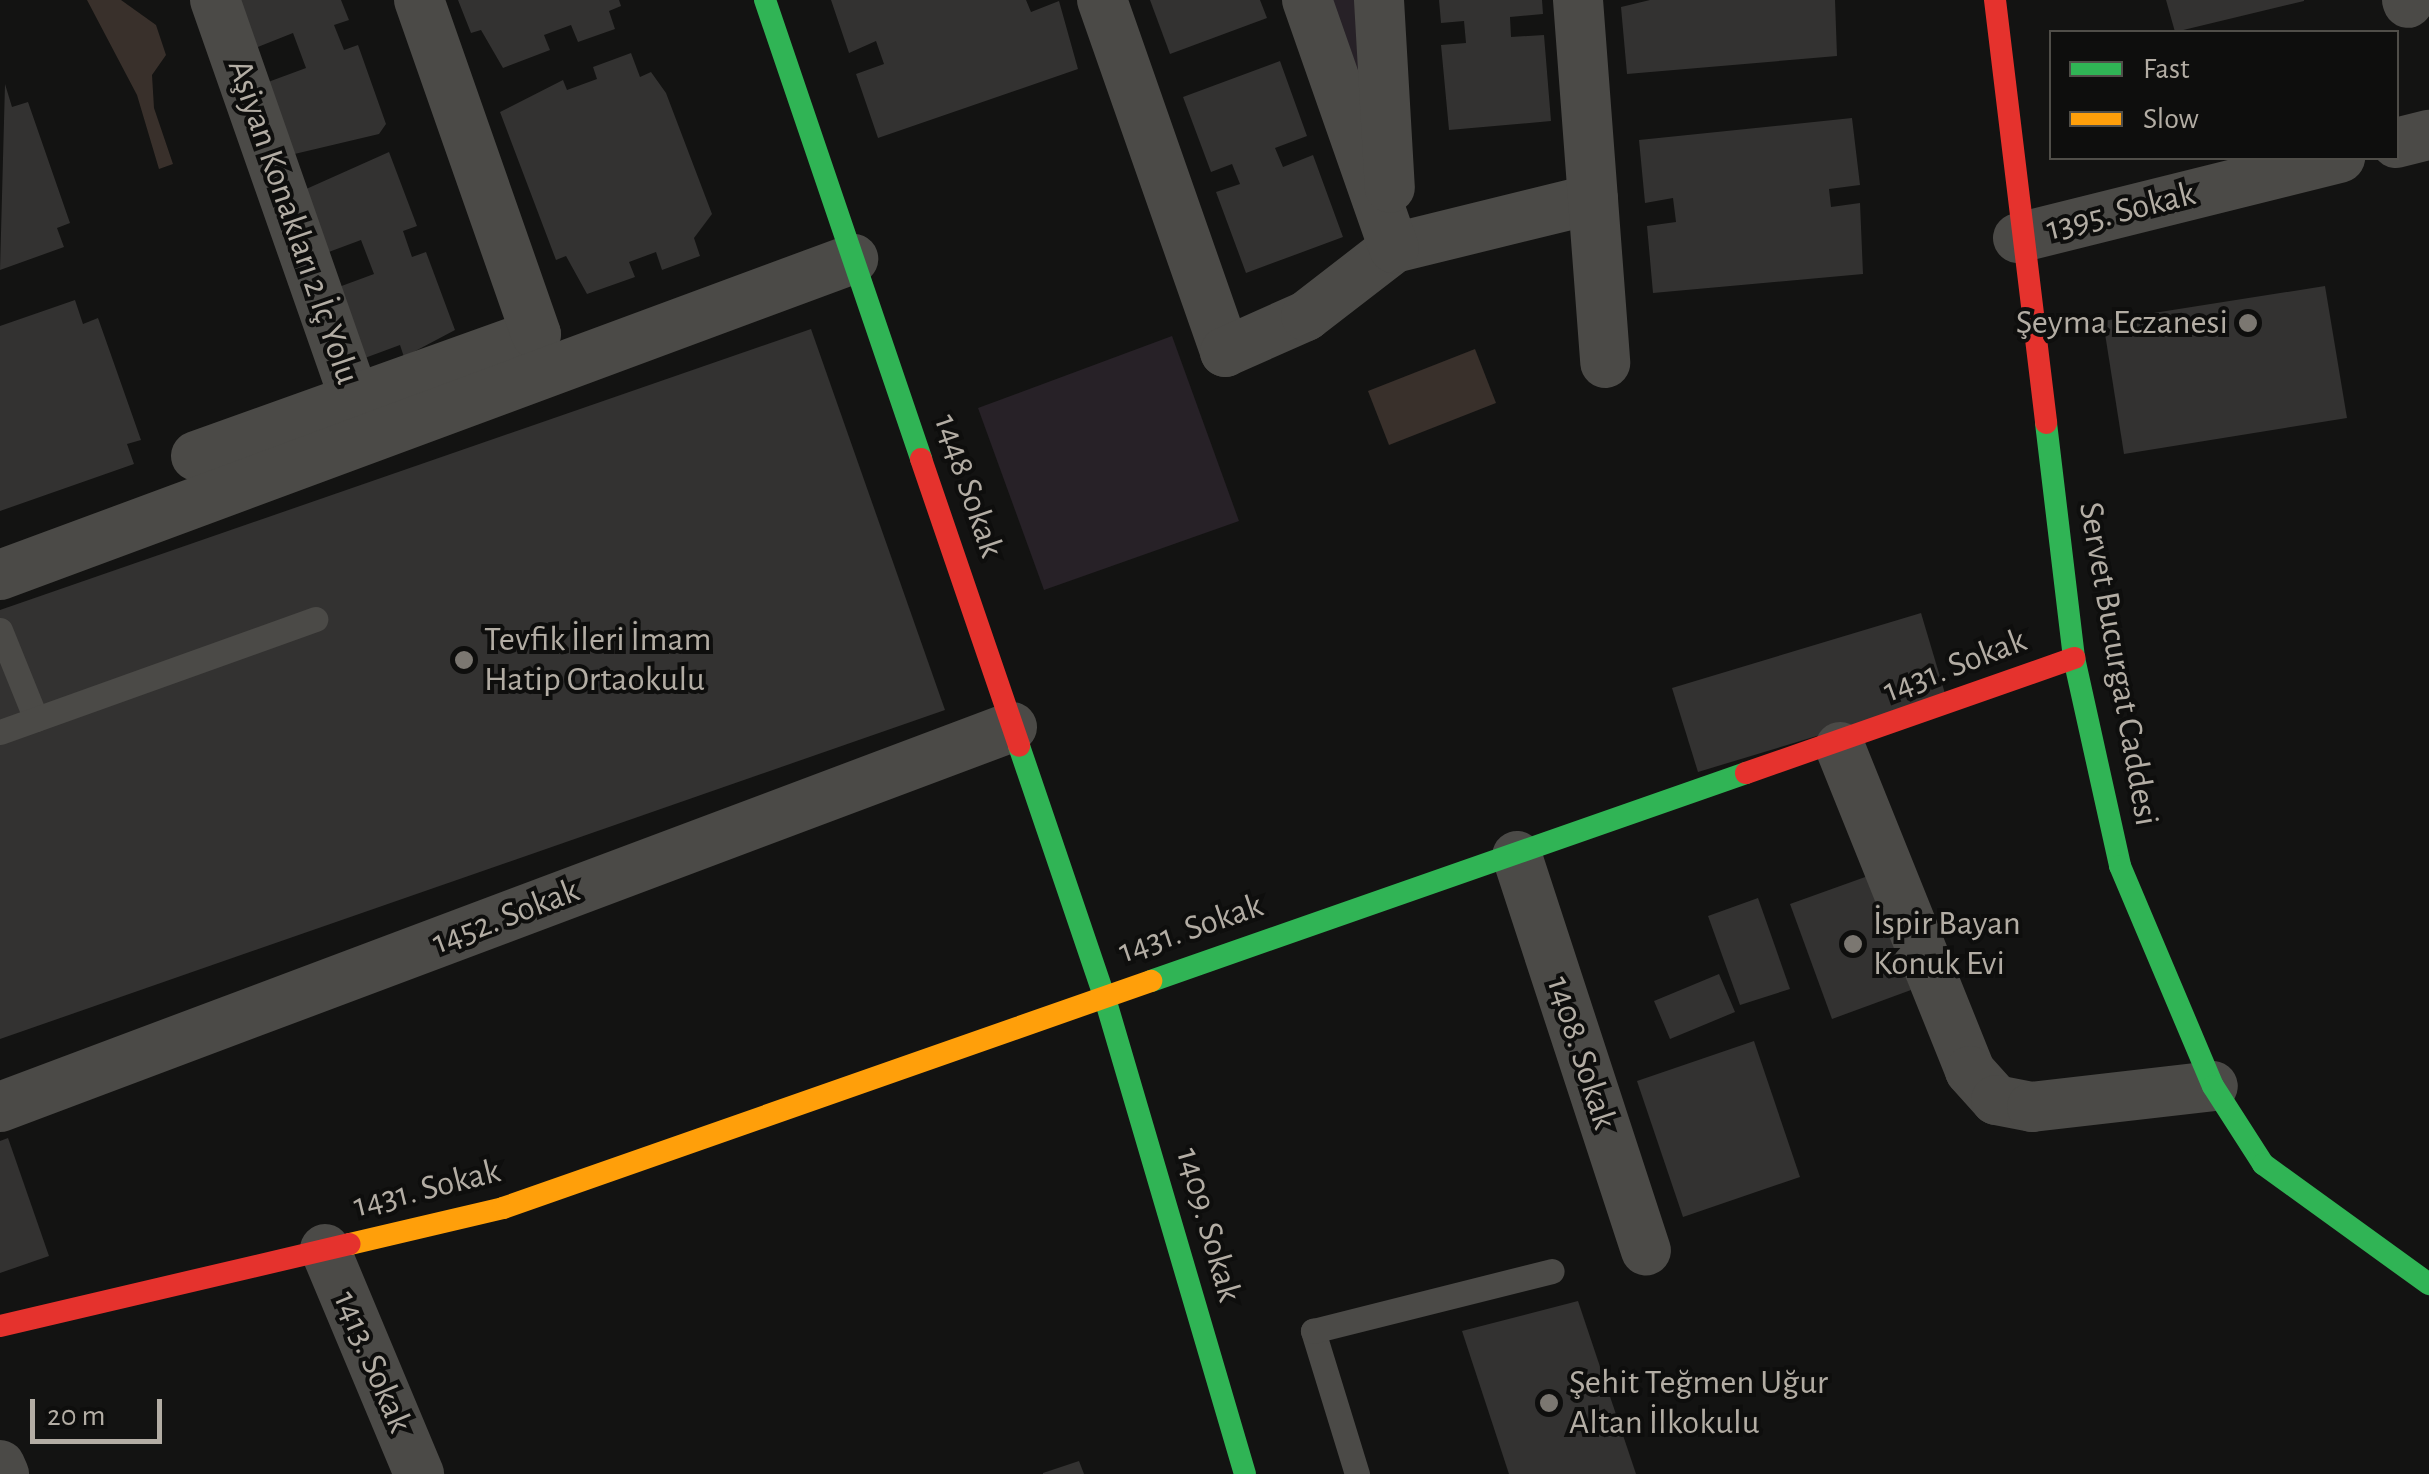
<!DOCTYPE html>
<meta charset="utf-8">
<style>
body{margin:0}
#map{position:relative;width:2429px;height:1474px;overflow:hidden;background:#131312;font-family:"Alegreya Sans",sans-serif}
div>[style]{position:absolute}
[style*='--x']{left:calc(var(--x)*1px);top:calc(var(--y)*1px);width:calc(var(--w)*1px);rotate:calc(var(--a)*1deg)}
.green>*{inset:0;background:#272127}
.water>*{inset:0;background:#39302b}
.building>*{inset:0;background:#333231}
.lane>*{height:25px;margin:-12.5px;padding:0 12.5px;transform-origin:12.5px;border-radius:12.5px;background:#4b4a47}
.street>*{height:50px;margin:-25px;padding:0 25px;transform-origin:25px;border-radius:25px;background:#4b4a47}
.fast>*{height:22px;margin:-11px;padding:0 11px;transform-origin:11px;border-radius:11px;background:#30b455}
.slow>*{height:22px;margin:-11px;padding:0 11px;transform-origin:11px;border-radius:11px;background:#ff9f0a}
.jam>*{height:22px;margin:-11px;padding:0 11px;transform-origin:11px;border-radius:11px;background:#e5322d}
.dots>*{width:28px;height:28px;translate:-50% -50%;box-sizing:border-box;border:5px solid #0e0e0d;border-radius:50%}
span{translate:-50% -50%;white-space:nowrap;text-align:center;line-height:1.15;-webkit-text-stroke:8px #0e0e0d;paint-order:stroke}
.street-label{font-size:35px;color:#b3ada4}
.poi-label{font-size:35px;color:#b3ada4}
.right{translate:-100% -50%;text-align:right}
.left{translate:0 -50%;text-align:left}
.legend{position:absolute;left:2049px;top:30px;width:350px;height:130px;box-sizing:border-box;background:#0e0e0d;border:2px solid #504e49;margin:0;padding:12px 18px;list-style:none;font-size:30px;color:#b3ada4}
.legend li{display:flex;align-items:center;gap:20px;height:50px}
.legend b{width:50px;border:2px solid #504e49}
.scale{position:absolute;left:30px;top:1399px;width:132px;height:45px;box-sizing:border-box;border:5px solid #b3ada4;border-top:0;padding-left:12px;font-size:30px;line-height:35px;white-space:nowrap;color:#b3ada4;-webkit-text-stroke:8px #0e0e0d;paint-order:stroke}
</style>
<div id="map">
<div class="green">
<div style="clip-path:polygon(1323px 0,1356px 0,1367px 133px)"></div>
<div style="clip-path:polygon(1172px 336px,1239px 521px,1044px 590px,978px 408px)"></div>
</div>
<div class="water">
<div style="clip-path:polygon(87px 0,121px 0,156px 25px,166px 55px,152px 75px,154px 108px,173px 164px,159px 169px,137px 95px)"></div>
<div style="clip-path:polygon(1475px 349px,1496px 403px,1389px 445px,1368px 391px)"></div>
</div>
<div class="building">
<div style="clip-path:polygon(231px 0,341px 0,349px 20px,334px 25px,344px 50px,358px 45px,386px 124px,379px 134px,286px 156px,260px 85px,306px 68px,293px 33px,250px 50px)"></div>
<div style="clip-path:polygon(458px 0,619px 0,621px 6px,609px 11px,615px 29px,578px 42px,571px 25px,544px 35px,550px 50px,503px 68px,481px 30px,471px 33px)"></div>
<div style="clip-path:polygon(831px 0,1026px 0,1031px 12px,1059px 1px,1078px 69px,878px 138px,856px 74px,884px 64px,876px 41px,849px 53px)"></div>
<div style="clip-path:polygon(1150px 0,1260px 0,1267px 18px,1170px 54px)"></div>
<div style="clip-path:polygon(1439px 0,1542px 0,1543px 14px,1510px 17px,1511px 37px,1544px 35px,1551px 121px,1449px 130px,1441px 45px,1466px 43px,1464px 21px,1441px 23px)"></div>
<div style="clip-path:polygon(1650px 0,1835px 0,1837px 56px,1627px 74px,1621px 7px)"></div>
<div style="clip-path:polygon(2166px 0,2304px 0,2304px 1px,2175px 32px)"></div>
<div style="clip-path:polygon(631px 53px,640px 77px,651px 72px,666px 93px,712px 214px,694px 238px,700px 256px,662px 270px,656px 252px,629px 262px,635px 277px,587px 294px,566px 256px,556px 260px,500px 112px,563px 80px,567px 90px,597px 79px,593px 67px)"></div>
<div style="clip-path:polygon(1280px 61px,1307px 136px,1275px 148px,1283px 167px,1313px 155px,1343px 237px,1246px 273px,1216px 192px,1240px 184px,1232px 164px,1211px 172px,1183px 97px)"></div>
<div style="clip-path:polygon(5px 84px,12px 107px,28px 102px,70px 223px,57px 228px,64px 247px,0 270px)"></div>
<div style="clip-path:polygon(1852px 118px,1860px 185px,1829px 189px,1831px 207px,1860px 203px,1863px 274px,1653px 293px,1647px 226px,1676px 222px,1673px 198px,1645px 203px,1639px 140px)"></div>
<div style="clip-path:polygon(389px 152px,417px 226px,403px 231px,412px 257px,426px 252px,455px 330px,404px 357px,400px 345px,354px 362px,328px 291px,374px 274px,361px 240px,318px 256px,295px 194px)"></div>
<div style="clip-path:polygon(2325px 286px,2347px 418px,2124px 454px,2103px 321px)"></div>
<div style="clip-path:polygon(75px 300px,83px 324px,98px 318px,141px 440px,127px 444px,134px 464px,0 511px,0 326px)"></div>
<div style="clip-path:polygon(811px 329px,945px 710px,0 1039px,0 610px)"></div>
<div style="clip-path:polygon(1921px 613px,1946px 697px,1698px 772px,1672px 688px)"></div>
<div style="clip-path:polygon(1868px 876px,1911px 990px,1832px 1019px,1790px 904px)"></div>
<div style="clip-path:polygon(1758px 898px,1790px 989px,1740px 1005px,1708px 916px)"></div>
<div style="clip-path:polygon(1719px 974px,1735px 1012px,1670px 1039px,1654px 1001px)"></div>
<div style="clip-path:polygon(1754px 1041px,1800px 1177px,1683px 1217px,1637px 1081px)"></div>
<div style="clip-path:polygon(8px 1138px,49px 1256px,0 1273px,0 1141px)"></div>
<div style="clip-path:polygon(1578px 1301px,1636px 1474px,1509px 1474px,1462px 1331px)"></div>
<div style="clip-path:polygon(1079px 1461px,1084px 1474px,1043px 1474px,1043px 1473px)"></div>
</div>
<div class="lane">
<div style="--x:0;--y:630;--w:96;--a:68"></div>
<div style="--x:0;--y:732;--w:335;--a:-19.7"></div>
<div style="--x:1357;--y:1474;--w:150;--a:-107.1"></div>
<div style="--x:1313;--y:1331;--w:246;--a:-14.1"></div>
</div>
<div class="street">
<div style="--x:215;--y:0;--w:423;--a:70.7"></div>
<div style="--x:1102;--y:0;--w:373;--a:70.7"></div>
<div style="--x:1225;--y:352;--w:89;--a:-24"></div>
<div style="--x:1306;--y:316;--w:111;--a:-37.7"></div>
<div style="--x:1394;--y:248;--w:205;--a:-13.8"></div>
<div style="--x:1307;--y:0;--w:263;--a:70.7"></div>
<div style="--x:1379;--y:0;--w:188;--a:86.7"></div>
<div style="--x:1578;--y:0;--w:364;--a:85.7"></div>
<div style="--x:2407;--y:0;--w:3;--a:72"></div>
<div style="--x:2396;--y:143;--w:34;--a:-14"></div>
<div style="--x:2018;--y:238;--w:332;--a:-14"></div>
<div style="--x:196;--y:456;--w:361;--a:-19.7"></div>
<div style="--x:536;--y:334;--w:354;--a:-109.3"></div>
<div style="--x:0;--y:575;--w:910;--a:-20.33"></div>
<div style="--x:1840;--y:747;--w:349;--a:68.1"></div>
<div style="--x:1970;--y:1071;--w:39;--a:48"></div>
<div style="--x:1996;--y:1100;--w:37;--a:11"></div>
<div style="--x:2032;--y:1107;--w:182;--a:-6.6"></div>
<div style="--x:1517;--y:856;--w:415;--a:71.9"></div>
<div style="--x:0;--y:1107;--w:1081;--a:-20.58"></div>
<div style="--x:325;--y:1249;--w:244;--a:67.3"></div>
<div style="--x:0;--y:1465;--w:10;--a:66"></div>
</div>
<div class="fast">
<div style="--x:765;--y:0;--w:485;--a:71.2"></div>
<div style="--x:2046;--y:423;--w:237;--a:83.2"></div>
<div style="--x:2074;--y:658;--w:213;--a:77.5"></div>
<div style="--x:2120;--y:866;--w:239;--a:67.1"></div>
<div style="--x:2213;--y:1086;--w:93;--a:57.3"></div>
<div style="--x:2263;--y:1164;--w:205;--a:35.9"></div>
<div style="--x:1019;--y:746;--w:263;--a:71.2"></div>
<div style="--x:1104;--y:995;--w:499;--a:73.6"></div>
<div style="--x:1151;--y:981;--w:630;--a:-19.27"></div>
</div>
<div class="slow">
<div style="--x:350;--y:1244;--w:157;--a:-13.2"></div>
<div style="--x:503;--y:1208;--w:687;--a:-19.31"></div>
</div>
<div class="jam">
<div style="--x:1995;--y:0;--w:426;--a:83.1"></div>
<div style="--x:921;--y:459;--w:303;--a:71.1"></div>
<div style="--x:1746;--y:773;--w:348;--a:-19.3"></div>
<div style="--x:0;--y:1326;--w:359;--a:-13.2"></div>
</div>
<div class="dots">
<div style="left:2248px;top:323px;background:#7b7771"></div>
<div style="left:464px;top:660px;background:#7b7771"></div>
<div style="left:1853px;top:944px;background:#7b7771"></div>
<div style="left:1549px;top:1403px;background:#7b7771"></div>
</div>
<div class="street-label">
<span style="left:2121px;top:212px;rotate:-14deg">1395. Sokak</span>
<span style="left:293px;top:222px;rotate:71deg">Aşiyan Konakları 2 İç Yolu</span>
<span style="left:968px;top:486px;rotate:71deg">1448 Sokak</span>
<span style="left:2118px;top:664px;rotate:80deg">Servet Bucurgat Caddesi</span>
<span style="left:1955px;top:666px;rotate:-21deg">1431. Sokak</span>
<span style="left:506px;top:917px;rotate:-21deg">1452. Sokak</span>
<span style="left:1191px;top:929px;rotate:-19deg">1431. Sokak</span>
<span style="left:1581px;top:1053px;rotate:72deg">1408. Sokak</span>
<span style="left:427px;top:1189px;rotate:-14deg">1431. Sokak</span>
<span style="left:1208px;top:1225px;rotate:74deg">1409. Sokak</span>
<span style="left:372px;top:1362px;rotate:67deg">1413. Sokak</span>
</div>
<div class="poi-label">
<span class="right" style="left:2228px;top:323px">Şeyma Eczanesi</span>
<span class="left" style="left:484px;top:660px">Tevfik İleri İmam<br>Hatip Ortaokulu</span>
<span class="left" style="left:1873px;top:944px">İspir Bayan<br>Konuk Evi</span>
<span class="left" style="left:1569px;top:1403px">Şehit Teğmen Uğur<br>Altan İlkokulu</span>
</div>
<ul class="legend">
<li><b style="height:12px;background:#30b455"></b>Fast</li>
<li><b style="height:12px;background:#ff9f0a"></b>Slow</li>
</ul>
<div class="scale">20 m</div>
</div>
